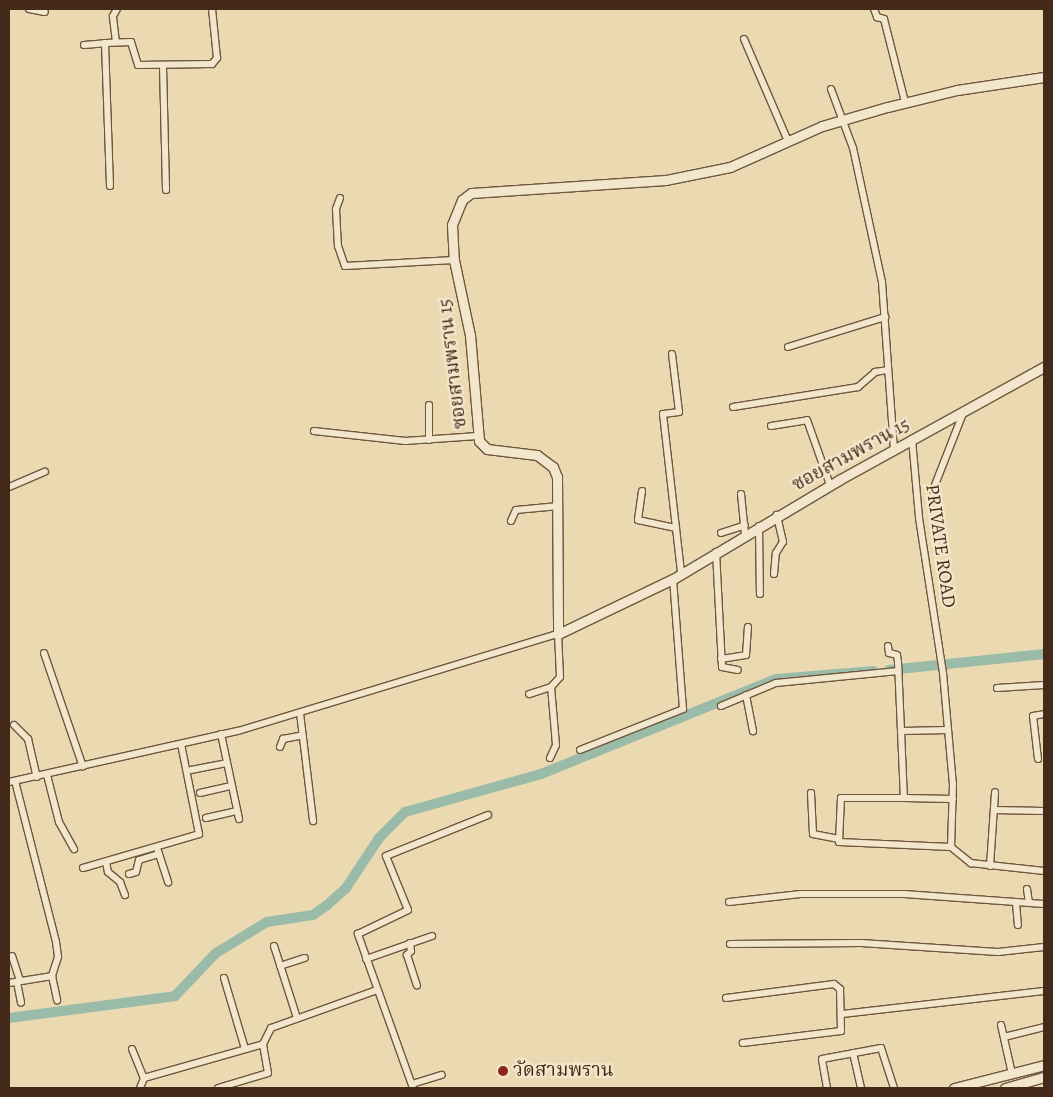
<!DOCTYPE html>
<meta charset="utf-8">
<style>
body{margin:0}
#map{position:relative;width:1053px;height:1097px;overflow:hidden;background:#ebdab1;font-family:Alegreya,"Noto Serif Thai",serif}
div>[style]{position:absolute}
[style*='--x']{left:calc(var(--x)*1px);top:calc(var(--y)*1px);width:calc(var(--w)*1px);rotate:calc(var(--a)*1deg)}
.river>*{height:10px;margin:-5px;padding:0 5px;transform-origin:5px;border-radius:5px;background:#99bba8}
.roads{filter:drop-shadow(1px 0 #6e563f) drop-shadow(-1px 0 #6e563f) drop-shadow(0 1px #6e563f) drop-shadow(0 -1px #6e563f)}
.street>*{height:6px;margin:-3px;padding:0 3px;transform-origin:3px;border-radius:3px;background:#f2e7cc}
.secondary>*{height:9px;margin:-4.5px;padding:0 4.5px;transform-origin:4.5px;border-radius:4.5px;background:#f2e7cc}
.dots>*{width:14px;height:14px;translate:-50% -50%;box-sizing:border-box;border:2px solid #f2e7cc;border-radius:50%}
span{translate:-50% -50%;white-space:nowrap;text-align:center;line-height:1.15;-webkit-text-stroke:4.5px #f2e7cc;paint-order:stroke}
.street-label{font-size:19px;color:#452a19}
.poi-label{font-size:19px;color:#452a19}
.left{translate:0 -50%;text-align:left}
.frame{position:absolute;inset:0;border:10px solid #452a19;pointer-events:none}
</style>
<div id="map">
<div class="river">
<div style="--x:889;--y:670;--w:156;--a:-5.9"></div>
<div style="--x:9;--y:1018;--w:167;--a:-7.5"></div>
<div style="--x:175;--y:996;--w:59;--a:-46.4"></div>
<div style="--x:216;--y:953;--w:60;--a:-31.3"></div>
<div style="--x:267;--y:922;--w:47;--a:-8.7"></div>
<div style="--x:313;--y:915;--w:16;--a:-35"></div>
<div style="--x:326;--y:906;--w:27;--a:-42"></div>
<div style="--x:346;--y:888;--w:60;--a:-56.6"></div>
<div style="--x:379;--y:838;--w:37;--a:-45"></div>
<div style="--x:405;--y:812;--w:141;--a:-15.6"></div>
<div style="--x:541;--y:774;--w:253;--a:-22"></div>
<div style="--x:776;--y:679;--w:98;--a:-4.7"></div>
</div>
<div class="roads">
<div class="street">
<div style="--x:29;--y:9;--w:16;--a:11"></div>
<div style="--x:874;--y:9;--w:9;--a:69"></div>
<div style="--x:877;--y:17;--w:7;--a:16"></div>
<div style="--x:884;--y:19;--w:86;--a:75.8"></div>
<div style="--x:744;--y:39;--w:111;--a:66.7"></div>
<div style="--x:116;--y:42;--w:26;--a:-97"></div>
<div style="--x:113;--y:16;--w:8;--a:-60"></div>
<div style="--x:84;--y:45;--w:21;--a:-5"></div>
<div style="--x:163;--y:66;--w:124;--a:88.6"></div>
<div style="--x:831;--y:89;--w:63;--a:69.6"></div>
<div style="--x:853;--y:148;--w:137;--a:77.8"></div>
<div style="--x:882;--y:282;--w:167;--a:85.9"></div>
<div style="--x:110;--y:186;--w:143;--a:-92"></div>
<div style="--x:105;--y:43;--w:26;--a:-2"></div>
<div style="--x:131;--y:42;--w:24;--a:73"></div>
<div style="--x:138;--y:65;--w:74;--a:-0.8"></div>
<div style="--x:212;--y:64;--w:8;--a:-50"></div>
<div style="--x:217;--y:58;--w:49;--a:-95.8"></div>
<div style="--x:340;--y:198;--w:12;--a:110"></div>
<div style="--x:336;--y:209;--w:37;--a:87"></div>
<div style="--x:338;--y:246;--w:21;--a:71"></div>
<div style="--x:345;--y:266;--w:109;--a:-3.2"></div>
<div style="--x:788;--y:347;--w:102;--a:-17.2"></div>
<div style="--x:672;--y:354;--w:58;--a:83.1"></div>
<div style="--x:679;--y:412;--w:16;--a:173"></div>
<div style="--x:663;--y:414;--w:160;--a:83.5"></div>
<div style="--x:429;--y:405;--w:35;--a:90"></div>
<div style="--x:733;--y:407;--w:127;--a:-9.1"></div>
<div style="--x:858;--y:387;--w:23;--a:-41"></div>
<div style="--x:875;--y:372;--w:12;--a:-9"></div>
<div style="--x:771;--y:426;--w:36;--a:-9"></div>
<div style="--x:807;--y:420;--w:69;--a:70.5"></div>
<div style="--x:314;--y:431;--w:92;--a:6.3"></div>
<div style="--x:405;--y:441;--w:73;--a:-3.9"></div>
<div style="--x:912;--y:439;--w:79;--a:84.9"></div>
<div style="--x:919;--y:518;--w:157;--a:81.2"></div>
<div style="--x:943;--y:673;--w:111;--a:84.9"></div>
<div style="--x:953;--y:784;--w:63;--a:91.8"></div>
<div style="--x:951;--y:847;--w:26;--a:39"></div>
<div style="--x:971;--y:863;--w:73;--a:6.3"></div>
<div style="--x:9;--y:487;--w:39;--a:-23"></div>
<div style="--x:933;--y:490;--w:85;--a:-68.6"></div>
<div style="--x:642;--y:491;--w:29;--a:98"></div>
<div style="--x:638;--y:520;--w:39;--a:12"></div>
<div style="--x:741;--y:494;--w:40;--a:84.3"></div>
<div style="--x:511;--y:521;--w:12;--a:-66"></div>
<div style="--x:516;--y:510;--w:43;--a:-5.3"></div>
<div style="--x:759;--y:526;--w:68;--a:89.2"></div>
<div style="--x:721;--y:533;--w:25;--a:-18"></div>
<div style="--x:716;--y:552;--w:115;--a:87"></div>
<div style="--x:722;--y:667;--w:16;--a:11"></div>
<div style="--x:774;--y:574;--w:21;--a:-85"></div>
<div style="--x:776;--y:553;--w:13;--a:-58"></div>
<div style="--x:783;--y:542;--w:28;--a:-103"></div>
<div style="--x:888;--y:646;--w:7;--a:82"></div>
<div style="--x:889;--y:653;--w:8;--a:14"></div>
<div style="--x:897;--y:655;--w:7;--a:82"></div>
<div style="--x:898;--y:662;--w:136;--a:87.5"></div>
<div style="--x:904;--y:798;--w:49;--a:1.2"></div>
<div style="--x:44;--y:653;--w:120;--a:71.1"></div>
<div style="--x:721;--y:659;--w:25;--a:-9"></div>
<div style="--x:746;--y:655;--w:28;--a:-86"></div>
<div style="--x:997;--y:688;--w:47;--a:-3.7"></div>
<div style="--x:746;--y:695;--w:37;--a:79"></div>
<div style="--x:721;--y:706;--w:60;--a:-22.7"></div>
<div style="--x:776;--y:683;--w:123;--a:-5.6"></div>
<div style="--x:300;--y:713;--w:109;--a:83.1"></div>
<div style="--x:14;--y:725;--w:20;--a:45"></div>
<div style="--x:28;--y:739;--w:39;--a:77"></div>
<div style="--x:902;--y:731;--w:46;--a:-1.2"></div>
<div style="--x:221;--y:734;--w:87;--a:78"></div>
<div style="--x:280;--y:747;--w:9;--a:-69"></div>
<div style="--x:283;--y:739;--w:20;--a:-11"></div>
<div style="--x:580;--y:750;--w:111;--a:-21.7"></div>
<div style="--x:683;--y:709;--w:130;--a:-94.4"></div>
<div style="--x:550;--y:758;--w:14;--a:-65"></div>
<div style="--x:556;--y:745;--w:58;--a:-94.9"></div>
<div style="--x:1038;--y:759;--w:43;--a:-96.6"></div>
<div style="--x:1033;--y:716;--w:11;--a:-10"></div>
<div style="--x:191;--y:770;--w:36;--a:-11"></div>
<div style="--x:47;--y:775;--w:49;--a:75.7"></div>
<div style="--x:59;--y:822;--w:31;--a:61"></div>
<div style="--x:15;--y:781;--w:166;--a:75.7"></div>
<div style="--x:56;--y:942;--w:15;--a:82"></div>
<div style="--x:58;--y:957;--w:20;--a:108"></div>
<div style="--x:52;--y:976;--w:25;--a:78"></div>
<div style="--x:9;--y:782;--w:235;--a:-12.6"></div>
<div style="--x:238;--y:731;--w:334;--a:-16.9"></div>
<div style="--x:558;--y:634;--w:43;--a:87.3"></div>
<div style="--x:560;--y:677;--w:13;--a:132"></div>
<div style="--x:551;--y:687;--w:23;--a:162"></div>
<div style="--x:200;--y:793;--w:32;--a:-13"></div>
<div style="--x:811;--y:793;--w:41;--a:87.2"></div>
<div style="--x:813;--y:834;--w:25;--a:11"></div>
<div style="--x:904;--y:798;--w:63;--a:180"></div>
<div style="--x:841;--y:798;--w:44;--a:92.6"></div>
<div style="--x:839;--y:842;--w:112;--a:2.6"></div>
<div style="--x:994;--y:810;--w:50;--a:1.1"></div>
<div style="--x:206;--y:818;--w:32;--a:-13"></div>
<div style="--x:158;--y:851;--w:33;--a:72"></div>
<div style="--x:106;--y:862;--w:10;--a:79"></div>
<div style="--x:108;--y:872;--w:16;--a:40"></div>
<div style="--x:120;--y:882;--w:14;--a:69"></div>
<div style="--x:990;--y:866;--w:74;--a:-86.1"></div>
<div style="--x:83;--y:868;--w:121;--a:-16.3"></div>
<div style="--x:199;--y:834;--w:92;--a:-101.3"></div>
<div style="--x:129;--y:874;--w:7;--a:-16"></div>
<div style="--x:136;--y:872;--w:12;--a:-76"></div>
<div style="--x:139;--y:860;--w:21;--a:-17"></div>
<div style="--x:1027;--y:889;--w:14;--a:82"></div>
<div style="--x:729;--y:902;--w:72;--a:-6.3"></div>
<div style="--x:801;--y:894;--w:103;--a:0"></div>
<div style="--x:904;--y:894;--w:140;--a:4.1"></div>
<div style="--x:1016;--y:903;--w:22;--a:85"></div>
<div style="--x:410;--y:943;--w:8;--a:83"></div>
<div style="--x:411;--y:951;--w:6;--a:135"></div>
<div style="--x:407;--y:955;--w:32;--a:72"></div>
<div style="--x:730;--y:944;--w:131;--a:-0.4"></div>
<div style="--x:861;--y:943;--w:137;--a:3.8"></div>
<div style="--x:998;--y:952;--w:46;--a:-6.2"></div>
<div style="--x:274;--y:946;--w:76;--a:72.3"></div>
<div style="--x:12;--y:956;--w:26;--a:72"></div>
<div style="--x:366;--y:959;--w:70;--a:-19.2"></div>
<div style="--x:280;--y:966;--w:26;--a:-18"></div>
<div style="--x:224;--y:978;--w:74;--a:73.5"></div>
<div style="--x:17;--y:982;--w:21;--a:79"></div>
<div style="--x:9;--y:983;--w:44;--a:-9.2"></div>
<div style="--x:726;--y:998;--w:109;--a:-7.4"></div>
<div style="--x:834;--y:984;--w:8;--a:40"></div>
<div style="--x:840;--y:989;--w:42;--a:88.6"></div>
<div style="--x:841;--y:1031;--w:99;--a:173"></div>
<div style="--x:842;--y:1014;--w:203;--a:-6.5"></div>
<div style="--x:1001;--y:1025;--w:50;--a:77.3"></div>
<div style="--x:1004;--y:1037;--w:41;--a:-14"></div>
<div style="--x:132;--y:1049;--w:31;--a:68"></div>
<div style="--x:853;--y:1053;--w:36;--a:77"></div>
<div style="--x:412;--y:1084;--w:31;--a:-17"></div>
<div style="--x:140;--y:1088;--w:11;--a:-68"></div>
<div style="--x:144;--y:1078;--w:124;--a:-15.9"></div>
<div style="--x:218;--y:1088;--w:52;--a:-16.7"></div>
<div style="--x:268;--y:1073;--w:29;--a:-100"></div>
<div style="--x:263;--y:1044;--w:18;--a:-63"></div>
<div style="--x:271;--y:1028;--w:113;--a:-19.7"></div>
<div style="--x:413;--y:1088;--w:164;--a:-109.7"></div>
<div style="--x:358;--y:934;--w:55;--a:-25.6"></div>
<div style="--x:408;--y:910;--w:58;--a:-112.2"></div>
<div style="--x:386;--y:856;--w:110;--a:-21.9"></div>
<div style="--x:827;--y:1088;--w:29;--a:-100"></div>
<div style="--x:822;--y:1059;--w:60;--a:-10.6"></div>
<div style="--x:881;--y:1048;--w:42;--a:72"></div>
</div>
<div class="secondary">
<div style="--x:1044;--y:77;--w:88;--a:171.5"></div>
<div style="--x:957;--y:90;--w:72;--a:166.3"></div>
<div style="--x:887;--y:107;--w:68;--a:163.7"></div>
<div style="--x:822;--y:126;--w:101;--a:156"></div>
<div style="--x:730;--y:167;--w:65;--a:168.5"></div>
<div style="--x:666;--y:180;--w:195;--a:176.2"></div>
<div style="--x:471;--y:193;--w:11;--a:142"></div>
<div style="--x:462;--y:200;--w:27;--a:112"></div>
<div style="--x:452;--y:225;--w:35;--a:87"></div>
<div style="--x:454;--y:260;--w:77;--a:78"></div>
<div style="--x:470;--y:335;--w:106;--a:85.1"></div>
<div style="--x:479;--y:441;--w:11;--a:45"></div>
<div style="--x:487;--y:449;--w:50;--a:6.8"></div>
<div style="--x:537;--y:455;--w:20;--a:37"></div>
<div style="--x:553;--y:467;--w:11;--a:68"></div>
<div style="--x:557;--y:477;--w:157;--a:89.6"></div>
<div style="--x:558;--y:634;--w:127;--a:-25.6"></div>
<div style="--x:673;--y:579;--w:193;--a:-30.8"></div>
<div style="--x:839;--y:480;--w:234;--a:-28.9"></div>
<div style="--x:954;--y:1088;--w:93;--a:-14.3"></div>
<div style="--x:1005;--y:1088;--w:41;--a:-15.8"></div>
</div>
</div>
<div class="dots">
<div style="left:503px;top:1071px;background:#8f2418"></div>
</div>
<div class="street-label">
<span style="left:453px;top:364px;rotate:-97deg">ซอยสามพราน 15</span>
<span style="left:851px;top:455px;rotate:-29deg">ซอยสามพราน 15</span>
<span style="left:940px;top:546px;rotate:82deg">PRIVATE ROAD</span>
</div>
<div class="poi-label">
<span class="left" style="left:513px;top:1071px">วัดสามพราน</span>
</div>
<div class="frame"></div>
</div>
